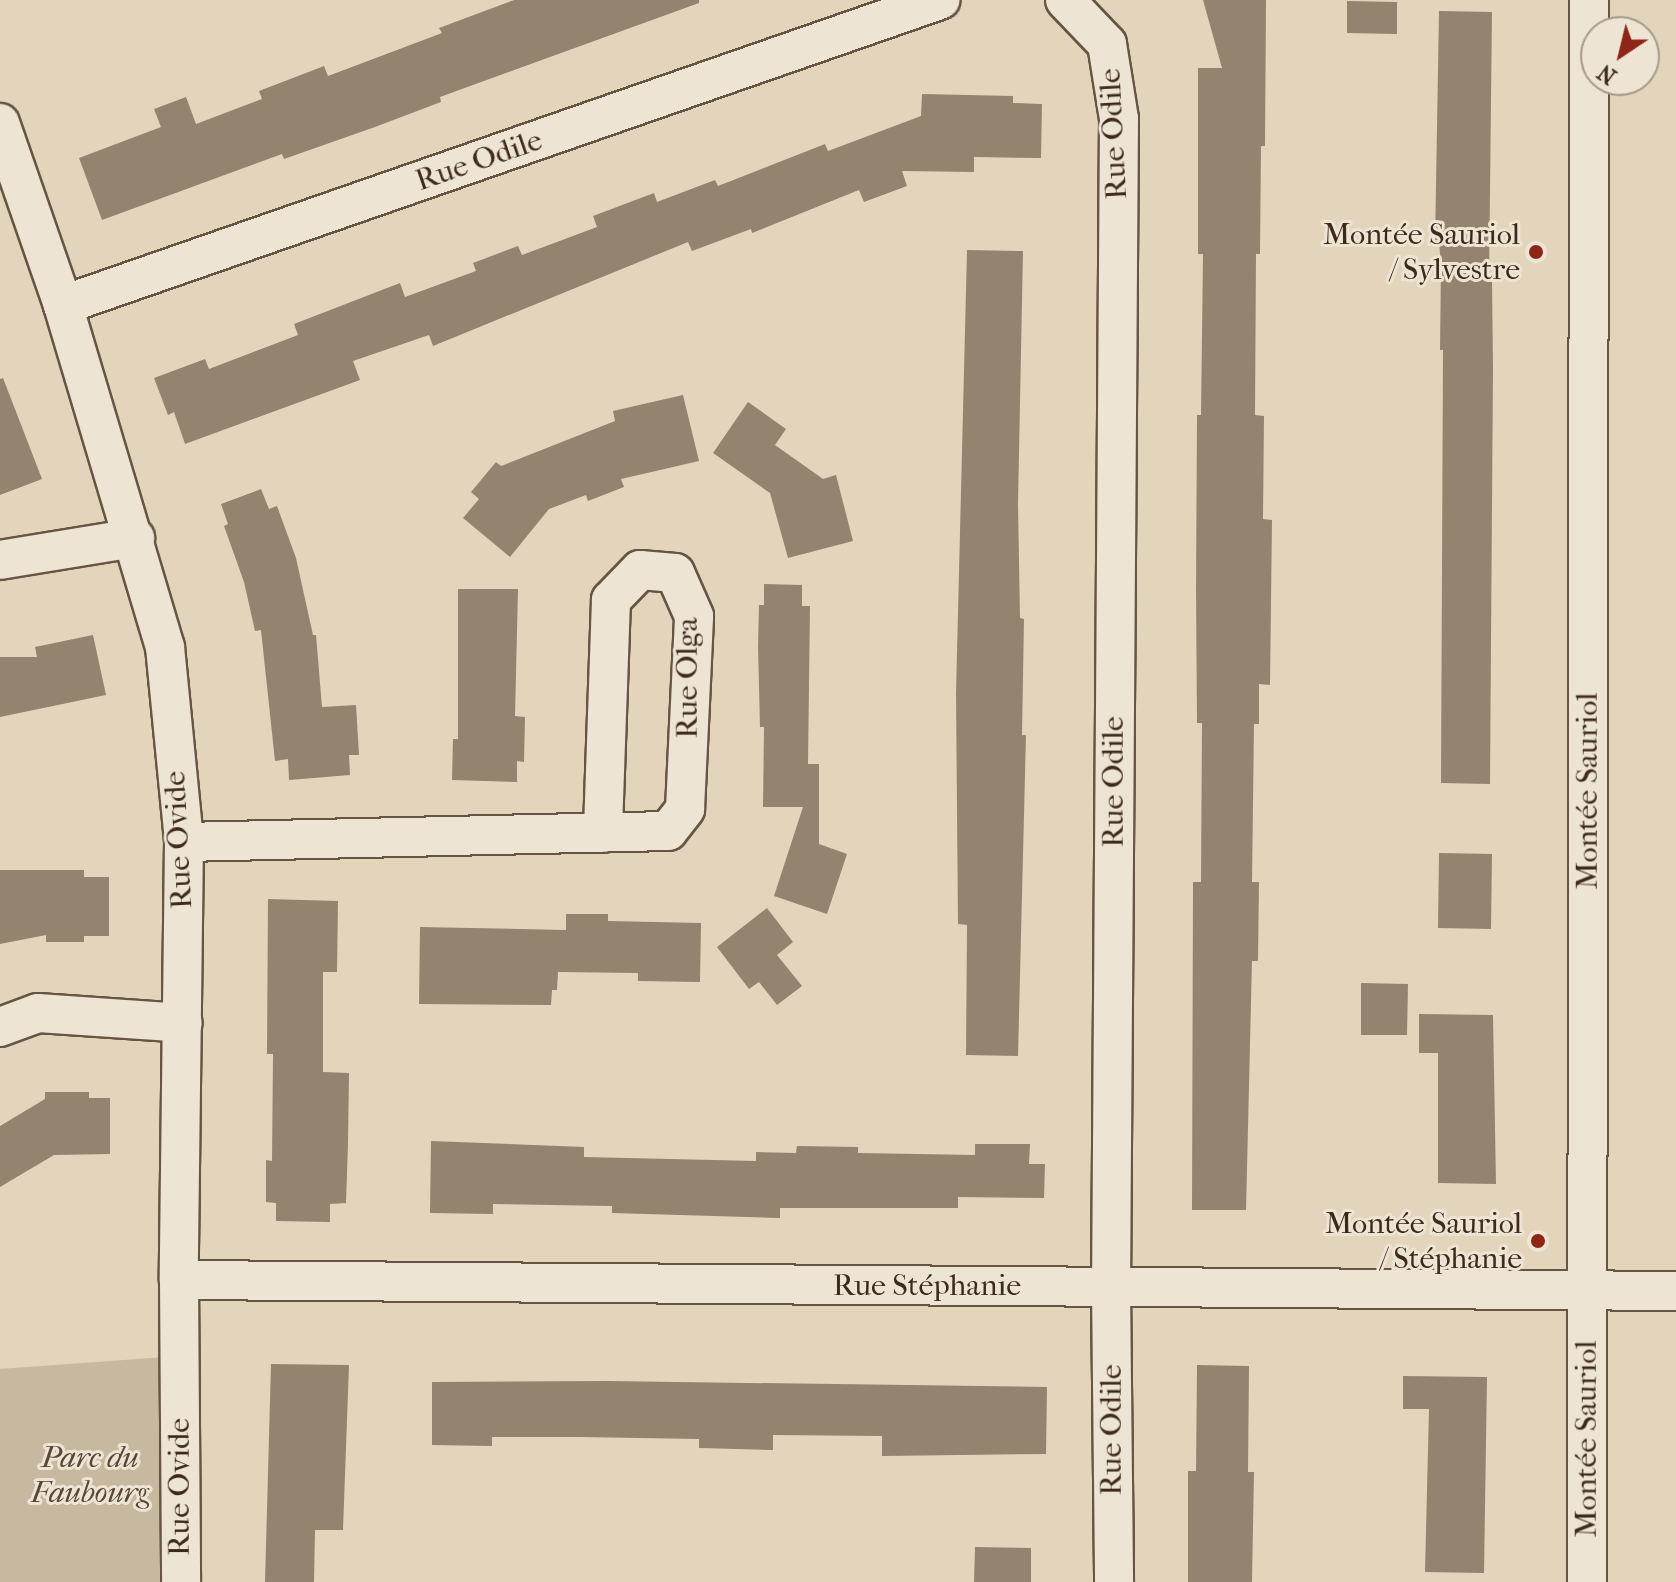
<!DOCTYPE html>
<meta charset="utf-8">
<style>
body{margin:0}
#map{position:relative;width:1676px;height:1582px;overflow:hidden;background:#e3d5bb;font-family:"IM FELL French Canon",serif}
div>[style]{position:absolute}
[style*='--x']{left:calc(var(--x)*1px);top:calc(var(--y)*1px);width:calc(var(--w)*1px);rotate:calc(var(--a)*1deg)}
.green>*{inset:0;background:#c7b8a0}
.building>*{inset:0;background:#94836e}
.roads{filter:drop-shadow(2px 0 #675543) drop-shadow(-2px 0 #675543) drop-shadow(0 2px #675543) drop-shadow(0 -2px #675543)}
.street>*{height:38px;margin:-19px;padding:0 19px;transform-origin:19px;border-radius:19px;background:#ede4d3}
.dots>*{width:22px;height:22px;translate:-50% -50%;box-sizing:border-box;border:4px solid #ede4d3;border-radius:50%}
span{translate:-50% -50%;white-space:nowrap;text-align:center;line-height:1.15;-webkit-text-stroke:6px #ede4d3;paint-order:stroke}
.street-label{font-size:30px;color:#3e2a1b}
.poi-label{font-size:30px;color:#3e2a1b}
.right{translate:-100% -50%;text-align:right}
.park-label{font-size:30px;color:#594636;font-style:italic}
.north{position:absolute;left:1580px;top:16px;width:80px;height:80px;box-sizing:border-box;background:#ede4d3;border:2px solid #a79a89;border-radius:50%;rotate:215deg;font-size:22px;font-weight:700;line-height:32px;text-align:center;color:#3e2a1b}
.north::after{content:'';display:block;margin:auto;width:28px;height:36px;background:#8f2418;clip-path:polygon(50% 0,100% 100%,50% 72%,0 100%)}
</style>
<div id="map">
<div class="green">
<div style="clip-path:polygon(179px 1356px,181px 1582px,0 1582px,0 1369px)"></div>
</div>
<div class="building">
<div style="clip-path:polygon(514px 0,699px 0,699px 3px,440px 97px,441px 102px,375px 127px,284px 159px,282px 154px,102px 220px,79px 158px,161px 127px,154px 109px,186px 97px,196px 124px,262px 99px,259px 91px,324px 66px,328px 76px,442px 33px,439px 28px)"></div>
<div style="clip-path:polygon(1203px 0,1266px 0,1265px 146px,1261px 146px,1260px 254px,1256px 254px,1255px 415px,1264px 416px,1263px 519px,1272px 520px,1270px 685px,1259px 684px,1259px 724px,1254px 724px,1252px 882px,1259px 882px,1258px 961px,1252px 961px,1246px 1210px,1192px 1210px,1193px 882px,1201px 882px,1202px 723px,1197px 723px,1196px 591px,1197px 415px,1201px 415px,1203px 254px,1198px 254px,1198px 68px,1222px 68px)"></div>
<div style="clip-path:polygon(1347px 1px,1397px 2px,1397px 34px,1347px 33px)"></div>
<div style="clip-path:polygon(1439px 11px,1492px 12px,1489px 282px,1492px 282px,1493px 368px,1490px 784px,1441px 783px,1443px 350px,1440px 350px,1441px 265px,1439px 242px,1435px 242px)"></div>
<div style="clip-path:polygon(922px 94px,1013px 96px,1013px 103px,1042px 104px,1041px 158px,974px 157px,974px 172px,902px 171px,907px 186px,864px 202px,859px 190px,752px 233px,751px 229px,692px 251px,688px 242px,433px 346px,429px 335px,353px 361px,360px 380px,185px 444px,174px 412px,168px 415px,154px 378px,205px 359px,209px 369px,298px 335px,294px 324px,400px 283px,405px 297px,476px 271px,473px 263px,518px 246px,522px 255px,597px 227px,593px 216px,654px 193px,657px 202px,715px 180px,718px 186px,825px 144px,828px 151px,921px 116px)"></div>
<div style="clip-path:polygon(967px 250px,1023px 251px,1018px 504px,1020px 618px,1024px 619px,1022px 735px,1026px 735px,1018px 1056px,966px 1055px,967px 925px,958px 924px,956px 693px)"></div>
<div style="clip-path:polygon(3px 378px,42px 479px,0 495px,0 379px)"></div>
<div style="clip-path:polygon(683px 395px,699px 461px,621px 479px,624px 487px,588px 501px,586px 495px,549px 509px,510px 557px,463px 518px,479px 499px,471px 492px,496px 462px,501px 466px,615px 421px,613px 411px)"></div>
<div style="clip-path:polygon(748px 402px,786px 429px,775px 445px,823px 479px,836px 475px,853px 541px,788px 558px,770px 493px,713px 453px)"></div>
<div style="clip-path:polygon(261px 489px,269px 509px,277px 506px,296px 558px,313px 635px,316px 635px,322px 707px,356px 705px,359px 755px,349px 755px,350px 775px,289px 780px,288px 759px,275px 761px,261px 630px,255px 631px,244px 582px,224px 526px,228px 524px,221px 504px)"></div>
<div style="clip-path:polygon(764px 584px,802px 585px,802px 606px,810px 606px,808px 764px,819px 764px,819px 844px,847px 854px,827px 914px,774px 896px,803px 807px,763px 807px,764px 727px,760px 727px,758px 647px,759px 605px,764px 605px)"></div>
<div style="clip-path:polygon(458px 589px,518px 589px,515px 716px,525px 717px,524px 762px,517px 761px,517px 782px,452px 780px,453px 739px,458px 739px)"></div>
<div style="clip-path:polygon(93px 635px,106px 695px,0 717px,0 657px,37px 657px,35px 647px)"></div>
<div style="clip-path:polygon(1439px 853px,1492px 854px,1491px 929px,1438px 928px)"></div>
<div style="clip-path:polygon(0 870px,84px 870px,84px 877px,109px 877px,109px 936px,84px 936px,84px 942px,46px 942px,46px 935px,0 944px)"></div>
<div style="clip-path:polygon(268px 899px,338px 901px,337px 972px,323px 972px,323px 1072px,349px 1073px,348px 1144px,346px 1203px,330px 1204px,330px 1222px,276px 1221px,276px 1203px,266px 1202px,266px 1160px,272px 1161px,273px 1054px,267px 1054px)"></div>
<div style="clip-path:polygon(767px 908px,793px 942px,777px 955px,802px 986px,777px 1005px,759px 982px,749px 989px,717px 947px)"></div>
<div style="clip-path:polygon(566px 914px,608px 914px,608px 921px,701px 923px,700px 982px,638px 981px,638px 973px,558px 972px,557px 990px,552px 990px,551px 1005px,419px 1004px,420px 927px,566px 930px)"></div>
<div style="clip-path:polygon(1361px 983px,1408px 984px,1407px 1035px,1361px 1035px)"></div>
<div style="clip-path:polygon(1419px 1014px,1493px 1015px,1496px 1184px,1438px 1183px,1438px 1053px,1419px 1053px)"></div>
<div style="clip-path:polygon(45px 1092px,89px 1092px,89px 1098px,110px 1098px,110px 1154px,54px 1155px,0 1187px,0 1126px,45px 1099px)"></div>
<div style="clip-path:polygon(431px 1141px,584px 1147px,584px 1157px,756px 1161px,756px 1152px,796px 1153px,797px 1146px,858px 1147px,858px 1153px,975px 1155px,975px 1144px,1030px 1144px,1029px 1164px,1045px 1164px,1044px 1198px,958px 1197px,958px 1208px,780px 1208px,780px 1218px,612px 1213px,612px 1206px,493px 1204px,493px 1214px,430px 1213px)"></div>
<div style="clip-path:polygon(271px 1364px,349px 1365px,343px 1530px,315px 1530px,314px 1582px,265px 1582px)"></div>
<div style="clip-path:polygon(1197px 1365px,1249px 1366px,1248px 1472px,1254px 1472px,1252px 1582px,1188px 1582px,1188px 1471px,1196px 1471px)"></div>
<div style="clip-path:polygon(1403px 1376px,1487px 1377px,1484px 1573px,1425px 1572px,1429px 1409px,1403px 1409px)"></div>
<div style="clip-path:polygon(608px 1381px,1047px 1387px,1046px 1454px,882px 1456px,882px 1436px,773px 1435px,773px 1450px,699px 1448px,699px 1439px,579px 1437px,492px 1437px,492px 1446px,432px 1445px,432px 1382px)"></div>
<div style="clip-path:polygon(975px 1547px,1031px 1548px,1031px 1582px,974px 1582px)"></div>
</div>
<div class="roads">
<div class="street">
<div style="--x:1065;--y:0;--w:61;--a:46.3"></div>
<div style="--x:1107;--y:44;--w:76;--a:80.9"></div>
<div style="--x:1119;--y:119;--w:1168;--a:90.39"></div>
<div style="--x:1111;--y:1287;--w:295;--a:89.4"></div>
<div style="--x:0;--y:123;--w:193;--a:70.9"></div>
<div style="--x:63;--y:305;--w:357;--a:73.4"></div>
<div style="--x:165;--y:647;--w:196;--a:84.4"></div>
<div style="--x:184;--y:842;--w:438;--a:90.7"></div>
<div style="--x:179;--y:1280;--w:302;--a:89.6"></div>
<div style="--x:63;--y:305;--w:929;--a:-19.18"></div>
<div style="--x:0;--y:560;--w:137;--a:-9.3"></div>
<div style="--x:184;--y:842;--w:484;--a:-1.3"></div>
<div style="--x:668;--y:831;--w:28;--a:-52"></div>
<div style="--x:685;--y:809;--w:193;--a:-87.3"></div>
<div style="--x:694;--y:616;--w:47;--a:-113.8"></div>
<div style="--x:675;--y:573;--w:35;--a:-175"></div>
<div style="--x:640;--y:570;--w:42;--a:134"></div>
<div style="--x:611;--y:600;--w:233;--a:92"></div>
<div style="--x:0;--y:1027;--w:40;--a:-20.2"></div>
<div style="--x:38;--y:1013;--w:145;--a:3.9"></div>
<div style="--x:179;--y:1280;--w:1497;--a:0.42"></div>
<div style="--x:1587;--y:1582;--w:1582;--a:-89.93"></div>
</div>
</div>
<div class="dots">
<div style="left:1536px;top:252px;background:#8f2418"></div>
<div style="left:1538px;top:1241px;background:#8f2418"></div>
</div>
<div class="street-label">
<span style="left:1114px;top:134px;rotate:-93deg">Rue Odile</span>
<span style="left:479px;top:161px;rotate:-19deg">Rue Odile</span>
<span style="left:688px;top:678px;rotate:-90deg">Rue Olga</span>
<span style="left:1114px;top:782px;rotate:-90deg">Rue Odile</span>
<span style="left:1588px;top:791px;rotate:-90deg">Montée Sauriol</span>
<span style="left:179px;top:840px;rotate:-93deg">Rue Ovide</span>
<span style="left:927px;top:1286px">Rue Stéphanie</span>
<span style="left:1112px;top:1430px;rotate:-90deg">Rue Odile</span>
<span style="left:1587px;top:1439px;rotate:-90deg">Montée Sauriol</span>
<span style="left:180px;top:1487px;rotate:-90deg">Rue Ovide</span>
</div>
<div class="poi-label">
<span class="right" style="left:1520px;top:252px">Montée Sauriol<br>/ Sylvestre</span>
<span class="right" style="left:1522px;top:1241px">Montée Sauriol<br>/ Stéphanie</span>
</div>
<div class="park-label">
<span style="left:90px;top:1475px">Parc du<br>Faubourg</span>
</div>
<div class="north">N</div>
</div>
